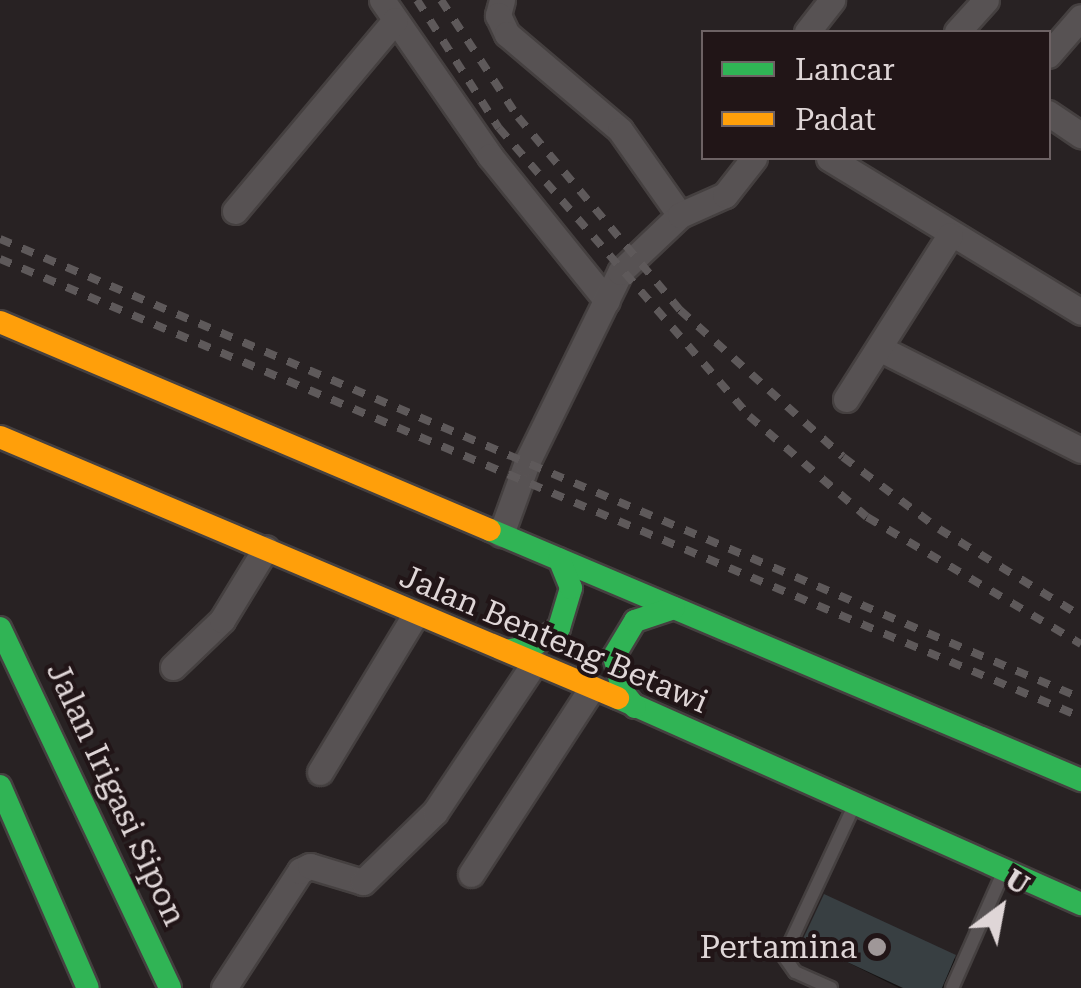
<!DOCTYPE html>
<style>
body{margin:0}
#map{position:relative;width:1081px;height:988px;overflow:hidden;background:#282223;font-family:"Roboto Serif",serif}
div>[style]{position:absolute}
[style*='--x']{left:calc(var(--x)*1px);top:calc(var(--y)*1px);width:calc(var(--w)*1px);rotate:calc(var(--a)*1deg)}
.shadow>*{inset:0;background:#0007}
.building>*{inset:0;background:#383f42}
.roads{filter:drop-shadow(2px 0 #454040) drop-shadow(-2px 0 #454040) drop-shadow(0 2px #454040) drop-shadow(0 -2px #454040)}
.lane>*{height:12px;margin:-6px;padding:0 6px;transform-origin:6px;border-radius:6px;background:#575253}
.street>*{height:25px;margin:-12.5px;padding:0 12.5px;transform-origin:12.5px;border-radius:12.5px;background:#575253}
.fast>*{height:22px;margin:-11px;padding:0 11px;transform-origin:11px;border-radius:11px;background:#30b455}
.slow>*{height:22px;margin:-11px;padding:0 11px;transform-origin:11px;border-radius:11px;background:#ff9f0a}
.rail>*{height:8px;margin-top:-4px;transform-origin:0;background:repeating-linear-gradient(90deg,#5e595a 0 12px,transparent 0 24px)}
.dots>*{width:28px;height:28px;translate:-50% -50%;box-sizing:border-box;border:5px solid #211517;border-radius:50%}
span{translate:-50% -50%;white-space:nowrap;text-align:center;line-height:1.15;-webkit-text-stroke:8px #211517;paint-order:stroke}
.street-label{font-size:32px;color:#dfd6d7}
.poi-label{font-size:32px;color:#dfd6d7}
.right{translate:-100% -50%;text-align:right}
.legend{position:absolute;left:701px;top:30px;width:350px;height:130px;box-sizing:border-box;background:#211517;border:2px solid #6d6264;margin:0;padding:12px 18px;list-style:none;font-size:30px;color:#dfd6d7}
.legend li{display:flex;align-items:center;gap:20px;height:50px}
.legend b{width:50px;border:2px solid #6d6264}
.north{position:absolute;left:951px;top:858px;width:100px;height:100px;-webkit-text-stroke:8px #211517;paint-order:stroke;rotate:32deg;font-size:28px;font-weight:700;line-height:40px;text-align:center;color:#dfd6d7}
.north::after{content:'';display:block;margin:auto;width:35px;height:45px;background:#dfd6d7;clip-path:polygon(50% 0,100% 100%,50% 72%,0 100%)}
</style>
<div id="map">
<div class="shadow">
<div style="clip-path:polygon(805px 941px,954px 957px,957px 961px,947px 988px,899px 988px)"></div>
</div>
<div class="building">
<div style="clip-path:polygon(824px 894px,956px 955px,942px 988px,903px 988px,802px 941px)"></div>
</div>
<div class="roads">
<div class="lane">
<div style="--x:831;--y:988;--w:39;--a:-156"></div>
<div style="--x:795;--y:972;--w:19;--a:-125"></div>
<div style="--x:784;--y:956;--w:166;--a:-65"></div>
<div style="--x:952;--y:988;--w:126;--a:-66.1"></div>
</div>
<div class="street">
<div style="--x:382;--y:0;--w:190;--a:55.3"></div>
<div style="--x:490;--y:156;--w:186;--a:51.1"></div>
<div style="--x:502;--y:0;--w:16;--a:105"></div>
<div style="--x:498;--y:15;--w:21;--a:65"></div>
<div style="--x:507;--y:34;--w:148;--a:40.3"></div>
<div style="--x:620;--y:130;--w:104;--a:54.8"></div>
<div style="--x:807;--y:32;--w:41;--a:-52"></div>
<div style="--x:957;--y:32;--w:43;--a:-47.8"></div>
<div style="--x:1048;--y:55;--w:50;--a:-49"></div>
<div style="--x:1048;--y:113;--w:40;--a:34"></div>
<div style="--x:829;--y:158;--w:295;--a:31.4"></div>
<div style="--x:235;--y:211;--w:249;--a:-50"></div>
<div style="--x:879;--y:348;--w:226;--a:26.8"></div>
<div style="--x:846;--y:399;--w:194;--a:-57.6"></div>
<div style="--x:501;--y:534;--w:77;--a:-70.1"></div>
<div style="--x:527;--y:462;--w:212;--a:-63.9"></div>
<div style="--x:620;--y:272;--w:83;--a:-43.5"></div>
<div style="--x:680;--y:215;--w:49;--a:-24"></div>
<div style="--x:725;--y:195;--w:47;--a:-51.9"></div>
<div style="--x:173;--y:667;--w:68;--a:-43.8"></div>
<div style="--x:222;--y:620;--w:84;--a:-58.6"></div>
<div style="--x:320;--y:772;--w:184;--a:-58.8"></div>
<div style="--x:471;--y:874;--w:222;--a:-57"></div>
<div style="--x:224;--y:988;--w:140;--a:-57"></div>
<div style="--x:300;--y:871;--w:11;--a:-27"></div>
<div style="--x:310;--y:866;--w:55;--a:16.8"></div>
<div style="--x:363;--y:882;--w:100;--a:-44.2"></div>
<div style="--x:435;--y:812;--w:180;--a:-56.3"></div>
</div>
<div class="fast">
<div style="--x:490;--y:530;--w:642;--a:22.93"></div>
<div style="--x:0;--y:628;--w:398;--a:64.7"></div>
<div style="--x:510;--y:650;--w:23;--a:-10"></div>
<div style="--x:533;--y:646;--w:32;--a:-35"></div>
<div style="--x:559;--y:628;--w:42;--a:-73.3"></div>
<div style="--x:571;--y:588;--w:31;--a:-112"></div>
<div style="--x:618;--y:698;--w:507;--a:23.99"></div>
<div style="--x:635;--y:707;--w:19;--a:-129"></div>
<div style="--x:623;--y:692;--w:37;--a:-104"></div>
<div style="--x:614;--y:656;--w:41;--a:-59"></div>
<div style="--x:635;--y:621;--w:41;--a:-18.4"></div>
<div style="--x:0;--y:786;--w:220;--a:66.5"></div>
</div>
<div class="slow">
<div style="--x:0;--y:322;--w:532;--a:23"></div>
<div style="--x:0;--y:437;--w:671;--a:22.9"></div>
</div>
</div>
<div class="rail">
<div style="--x:417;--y:0;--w:152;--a:57.4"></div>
<div style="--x:499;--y:128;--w:381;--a:49"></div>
<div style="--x:749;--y:416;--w:155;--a:40.6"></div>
<div style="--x:867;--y:517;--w:249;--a:30.7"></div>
<div style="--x:441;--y:0;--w:140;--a:56.7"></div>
<div style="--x:518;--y:117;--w:252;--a:50"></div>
<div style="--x:680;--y:310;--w:219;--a:42"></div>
<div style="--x:843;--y:457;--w:120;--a:36.9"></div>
<div style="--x:939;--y:529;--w:167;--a:31.5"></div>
<div style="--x:0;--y:239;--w:1174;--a:23.01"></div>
<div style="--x:0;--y:259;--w:1174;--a:22.96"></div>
</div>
<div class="dots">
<div style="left:877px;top:947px;background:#9f9798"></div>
</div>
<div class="street-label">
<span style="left:554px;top:639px;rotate:23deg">Jalan Benteng Betawi</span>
<span style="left:116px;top:794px;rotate:65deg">Jalan Irigasi Sipon</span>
</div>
<div class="poi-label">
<span class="right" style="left:857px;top:947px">Pertamina</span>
</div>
<ul class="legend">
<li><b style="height:12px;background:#30b455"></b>Lancar</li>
<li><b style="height:12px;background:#ff9f0a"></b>Padat</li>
</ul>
<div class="north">U</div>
</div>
